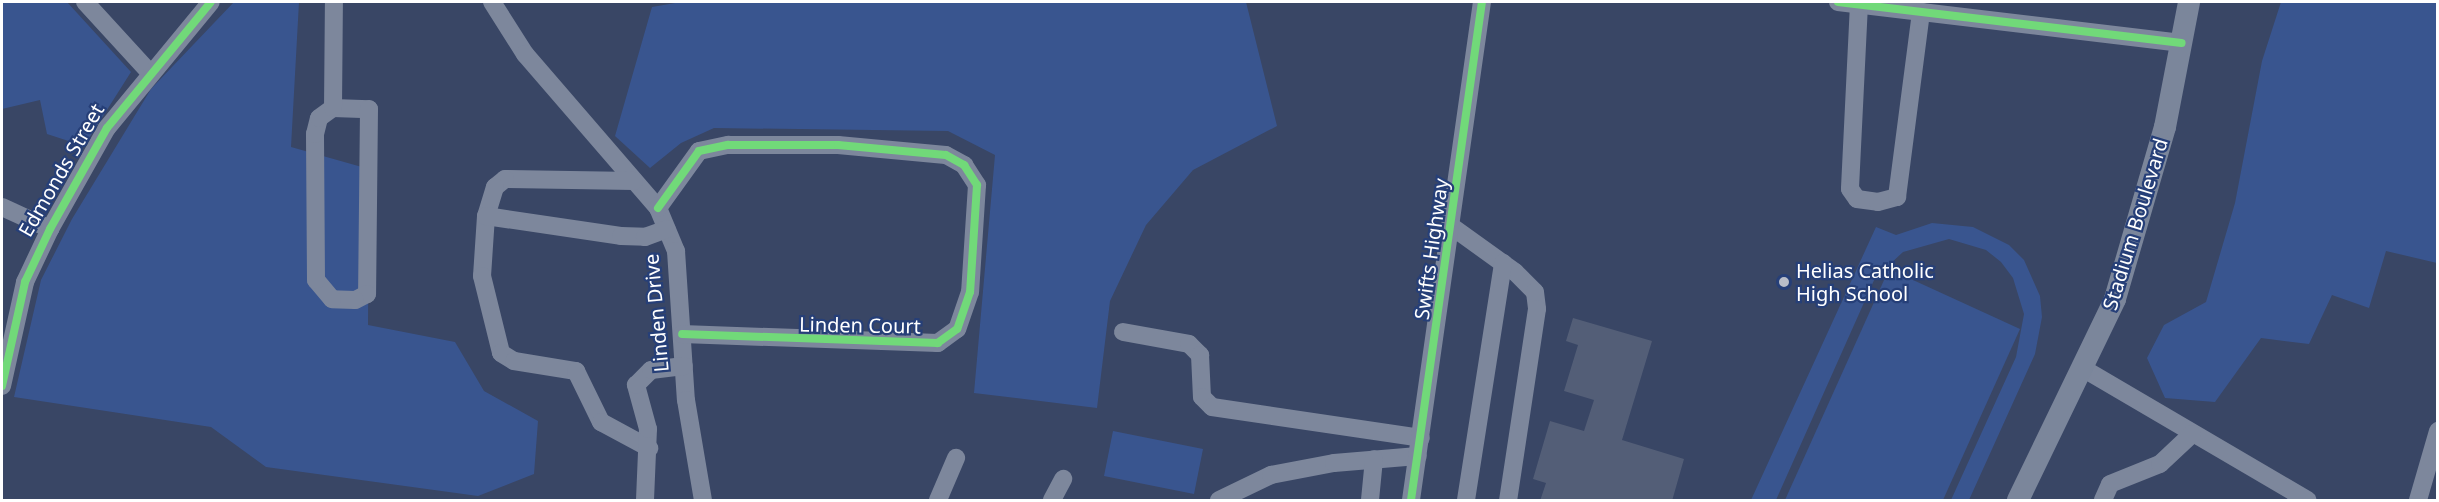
<!DOCTYPE html>
<style>
body{margin:0}
#map{position:relative;width:2439px;height:502px;overflow:hidden;background:#394665;font-family:"Noto Sans",sans-serif}
div>[style]{position:absolute}
[style*='--x']{left:calc(var(--x)*1px);top:calc(var(--y)*1px);width:calc(var(--w)*1px);rotate:calc(var(--a)*1deg)}
.green>*{inset:0;background:#39558f}
.building>*{inset:0;background:#535e77}
.minor>*{height:18px;margin:-9px;padding:0 9px;transform-origin:9px;border-radius:9px;background:#7d879c}
.major>*{height:22px;margin:-11px;padding:0 11px;transform-origin:11px;border-radius:11px;background:#7b869b}
.cycleway>*{height:8px;margin:-4px;padding:0 4px;transform-origin:4px;border-radius:4px;background:#71d979}
.dots>*{width:16px;height:16px;translate:-50% -50%;box-sizing:border-box;border:3px solid #263f78;border-radius:50%}
span{translate:-50% -50%;white-space:nowrap;text-align:center;line-height:1.15;-webkit-text-stroke:4.5px #263f78;paint-order:stroke}
.street-label{font-size:20px;color:#fff}
.poi-label{font-size:20px;color:#fff}
.left{translate:0 -50%;text-align:left}
.frame{position:absolute;inset:0;border:3px solid #fff;pointer-events:none}
</style>
<div id="map">
<div class="green">
<div style="clip-path:polygon(2px 2px,67px 2px,131px 72px,84px 146px,47px 134px,40px 100px,2px 109px)"></div>
<div style="clip-path:polygon(234px 2px,299px 2px,291px 147px,369px 169px,368px 325px,455px 342px,484px 391px,538px 421px,534px 474px,478px 496px,266px 467px,211px 427px,14px 397px,41px 280px,72px 219px,151px 89px)"></div>
<div style="clip-path:polygon(681px 2px,1246px 2px,1277px 126px,1193px 170px,1146px 225px,1110px 301px,1097px 408px,974px 393px,995px 155px,948px 131px,714px 128px,681px 143px,650px 168px,615px 136px,652px 7px)"></div>
<div style="clip-path:polygon(2281px 2px,2437px 2px,2437px 263px,2386px 251px,2369px 308px,2332px 295px,2309px 344px,2261px 338px,2215px 402px,2165px 398px,2147px 358px,2164px 325px,2206px 302px,2235px 203px,2262px 61px)"></div>
<div style="clip-path:polygon(1932px 223px,1973px 227px,2009px 245px,2024px 260px,2040px 296px,2042px 317px,2035px 354px,1969px 500px,1951px 500px,2016px 357px,2024px 314px,2013px 278px,2001px 262px,1986px 250px,1949px 239px,1903px 252px,1875px 278px,1776px 500px,1751px 500px,1876px 227px,1896px 235px)"></div>
<div style="clip-path:polygon(1889px 269px,2020px 329px,1943px 500px,1785px 500px)"></div>
<div style="clip-path:polygon(1113px 431px,1203px 449px,1194px 494px,1104px 476px)"></div>
</div>
<div class="building">
<div style="clip-path:polygon(1573px 318px,1652px 341px,1622px 440px,1684px 459px,1672px 501px,1540px 501px,1546px 483px,1533px 479px,1550px 421px,1584px 431px,1594px 400px,1564px 391px,1578px 345px,1566px 341px)"></div>
</div>
<div class="minor">
<div style="--x:85;--y:2;--w:96;--a:47.5"></div>
<div style="--x:492;--y:2;--w:62;--a:57.6"></div>
<div style="--x:525;--y:54;--w:203;--a:49.2"></div>
<div style="--x:658;--y:208;--w:47;--a:67.3"></div>
<div style="--x:676;--y:251;--w:149;--a:86.2"></div>
<div style="--x:686;--y:400;--w:101;--a:80.4"></div>
<div style="--x:1838;--y:2;--w:346;--a:6.8"></div>
<div style="--x:1859;--y:4;--w:185;--a:92.8"></div>
<div style="--x:1850;--y:189;--w:12;--a:55"></div>
<div style="--x:1857;--y:199;--w:21;--a:8"></div>
<div style="--x:1878;--y:202;--w:20;--a:-15"></div>
<div style="--x:1897;--y:197;--w:187;--a:-82.6"></div>
<div style="--x:333;--y:108;--w:36;--a:2"></div>
<div style="--x:369;--y:109;--w:185;--a:90.6"></div>
<div style="--x:367;--y:294;--w:13;--a:153"></div>
<div style="--x:355;--y:300;--w:23;--a:-178"></div>
<div style="--x:332;--y:299;--w:25;--a:-130"></div>
<div style="--x:316;--y:280;--w:146;--a:-90.4"></div>
<div style="--x:315;--y:134;--w:16;--a:-76"></div>
<div style="--x:319;--y:118;--w:17;--a:-36"></div>
<div style="--x:333;--y:108;--w:106;--a:-89.5"></div>
<div style="--x:634;--y:181;--w:129;--a:-179.1"></div>
<div style="--x:505;--y:179;--w:13;--a:141"></div>
<div style="--x:495;--y:187;--w:30;--a:107"></div>
<div style="--x:486;--y:216;--w:60;--a:93.8"></div>
<div style="--x:482;--y:276;--w:79;--a:76.1"></div>
<div style="--x:501;--y:353;--w:15;--a:32"></div>
<div style="--x:514;--y:361;--w:63;--a:9.2"></div>
<div style="--x:576;--y:371;--w:57;--a:63.9"></div>
<div style="--x:601;--y:422;--w:55;--a:28.4"></div>
<div style="--x:2;--y:207;--w:53;--a:24.6"></div>
<div style="--x:658;--y:208;--w:70;--a:-54.3"></div>
<div style="--x:699;--y:151;--w:30;--a:-12"></div>
<div style="--x:728;--y:145;--w:110;--a:0"></div>
<div style="--x:838;--y:145;--w:108;--a:5.3"></div>
<div style="--x:946;--y:155;--w:21;--a:29"></div>
<div style="--x:964;--y:165;--w:24;--a:57"></div>
<div style="--x:977;--y:185;--w:107;--a:93.7"></div>
<div style="--x:970;--y:292;--w:39;--a:109"></div>
<div style="--x:957;--y:329;--w:24;--a:144"></div>
<div style="--x:938;--y:343;--w:256;--a:-178"></div>
<div style="--x:486;--y:216;--w:136;--a:8.4"></div>
<div style="--x:621;--y:236;--w:24;--a:2"></div>
<div style="--x:645;--y:237;--w:23;--a:-20"></div>
<div style="--x:1451;--y:226;--w:79;--a:35.7"></div>
<div style="--x:1515;--y:272;--w:28;--a:45"></div>
<div style="--x:1535;--y:292;--w:17;--a:83"></div>
<div style="--x:1537;--y:309;--w:193;--a:98.6"></div>
<div style="--x:1123;--y:332;--w:67;--a:10.3"></div>
<div style="--x:1189;--y:344;--w:16;--a:45"></div>
<div style="--x:1200;--y:355;--w:42;--a:87.3"></div>
<div style="--x:1202;--y:397;--w:14;--a:45"></div>
<div style="--x:1212;--y:407;--w:211;--a:8.4"></div>
<div style="--x:2084;--y:369;--w:259;--a:30.4"></div>
<div style="--x:2;--y:386;--w:107;--a:-77.5"></div>
<div style="--x:25;--y:282;--w:59;--a:-64.7"></div>
<div style="--x:50;--y:229;--w:116;--a:-60.6"></div>
<div style="--x:107;--y:128;--w:163;--a:-50.5"></div>
<div style="--x:645;--y:500;--w:71;--a:-87.6"></div>
<div style="--x:648;--y:429;--w:46;--a:-105.3"></div>
<div style="--x:636;--y:385;--w:21;--a:-45"></div>
<div style="--x:651;--y:370;--w:33;--a:-7"></div>
<div style="--x:938;--y:500;--w:46;--a:-66.8"></div>
<div style="--x:1052;--y:500;--w:24;--a:-62"></div>
<div style="--x:1219;--y:500;--w:58;--a:-25.7"></div>
<div style="--x:1271;--y:475;--w:64;--a:-10.8"></div>
<div style="--x:1334;--y:463;--w:84;--a:-4.8"></div>
<div style="--x:1370;--y:500;--w:41;--a:-84.4"></div>
<div style="--x:1411;--y:500;--w:503;--a:-81.89"></div>
<div style="--x:1466;--y:500;--w:240;--a:-81.1"></div>
<div style="--x:2103;--y:500;--w:17;--a:-66"></div>
<div style="--x:2110;--y:484;--w:54;--a:-21.8"></div>
<div style="--x:2160;--y:464;--w:44;--a:-43.2"></div>
<div style="--x:2418;--y:500;--w:72;--a:-73.8"></div>
</div>
<div class="major">
<div style="--x:2018;--y:500;--w:223;--a:-64.2"></div>
<div style="--x:2115;--y:299;--w:179;--a:-73.8"></div>
<div style="--x:2165;--y:127;--w:127;--a:-79.1"></div>
</div>
<div class="cycleway">
<div style="--x:1838;--y:2;--w:346;--a:6.8"></div>
<div style="--x:658;--y:208;--w:70;--a:-54.3"></div>
<div style="--x:699;--y:151;--w:30;--a:-12"></div>
<div style="--x:728;--y:145;--w:110;--a:0"></div>
<div style="--x:838;--y:145;--w:108;--a:5.3"></div>
<div style="--x:946;--y:155;--w:21;--a:29"></div>
<div style="--x:964;--y:165;--w:24;--a:57"></div>
<div style="--x:977;--y:185;--w:107;--a:93.7"></div>
<div style="--x:970;--y:292;--w:39;--a:109"></div>
<div style="--x:957;--y:329;--w:24;--a:144"></div>
<div style="--x:938;--y:343;--w:256;--a:-178"></div>
<div style="--x:2;--y:386;--w:107;--a:-77.5"></div>
<div style="--x:25;--y:282;--w:59;--a:-64.7"></div>
<div style="--x:50;--y:229;--w:116;--a:-60.6"></div>
<div style="--x:107;--y:128;--w:163;--a:-50.5"></div>
<div style="--x:1411;--y:500;--w:503;--a:-81.89"></div>
</div>
<div class="dots">
<div style="left:1784px;top:282px;background:#babec9"></div>
</div>
<div class="street-label">
<span style="left:61px;top:170px;rotate:-60deg">Edmonds Street</span>
<span style="left:2135px;top:224px;rotate:-73deg">Stadium Boulevard</span>
<span style="left:1431px;top:249px;rotate:-82deg">Swifts Highway</span>
<span style="left:656px;top:313px;rotate:-95deg">Linden Drive</span>
<span style="left:860px;top:325px;rotate:1deg">Linden Court</span>
</div>
<div class="poi-label">
<span class="left" style="left:1796px;top:282px">Helias Catholic<br>High School</span>
</div>
<div class="frame"></div>
</div>
